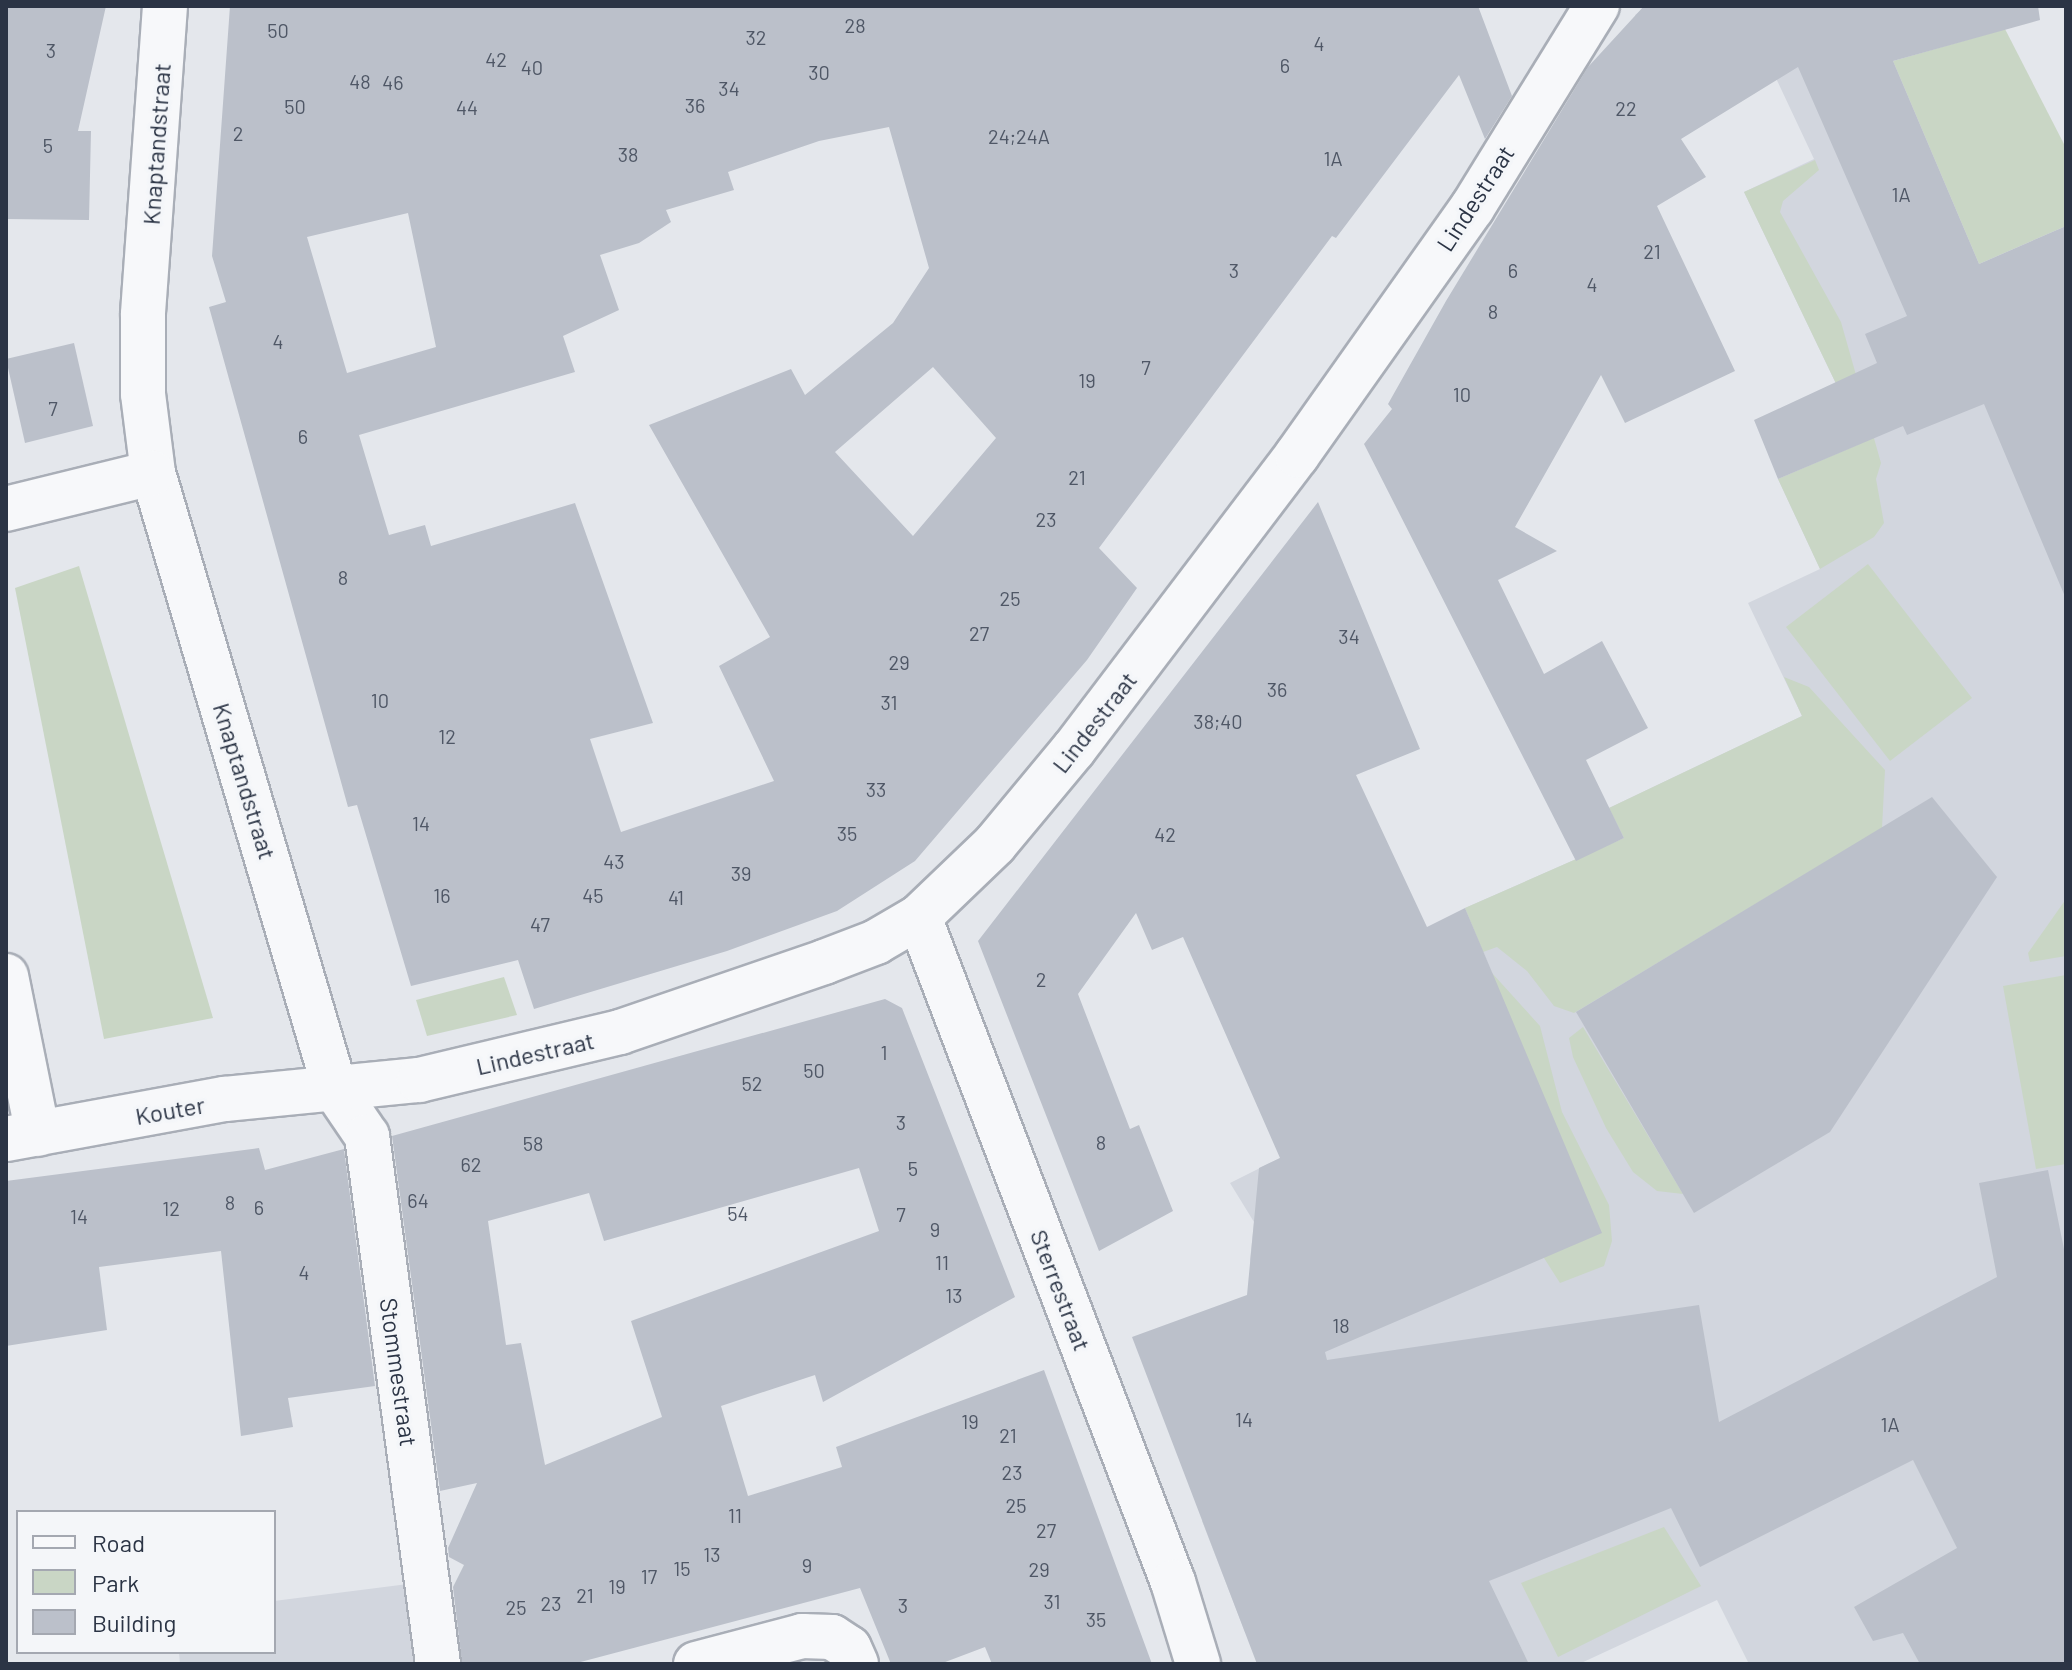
<!DOCTYPE html>
<style>
body{margin:0}
#map{position:relative;width:2072px;height:1670px;overflow:hidden;background:#e4e7ec;font-family:Barlow,sans-serif}
div>[style]{position:absolute}
[style*='--x']{left:calc(var(--x)*1px);top:calc(var(--y)*1px);width:calc(var(--w)*1px);rotate:calc(var(--a)*1deg)}
.built>*{inset:0;background:#d2d6de}
.green>*{inset:0;background:#c9d6c5}
.building>*{inset:0;background:#bbc0ca}
.roads{filter:drop-shadow(2px 0 #a9aeb7) drop-shadow(-2px 0 #a9aeb7) drop-shadow(0 2px #a9aeb7) drop-shadow(0 -2px #a9aeb7)}
.minor>*{height:44px;margin:-22px;padding:0 22px;transform-origin:22px;border-radius:22px;background:#f7f8fa}
span{translate:-50% -50%;white-space:nowrap;text-align:center;line-height:1.15;-webkit-text-stroke:7px #f4f6f9;paint-order:stroke}
.number-label{font-size:20px;color:#4f5766}
.number-label span{-webkit-text-stroke-width:0}
.street-label{font-size:24px;color:#2b3445}
.frame{position:absolute;inset:0;border:8px solid #2b3445;pointer-events:none}
.legend{position:absolute;left:16px;top:1510px;width:260px;height:144px;box-sizing:border-box;background:#f4f6f9;border:2px solid #a4a8b1;margin:0;padding:10px 14px;list-style:none;font-size:24px;color:#2b3445}
.legend li{display:flex;align-items:center;gap:16px;height:40px}
.legend b{width:40px;border:2px solid #a4a8b1}
</style>
<div id="map">
<div class="built">
<div style="clip-path:polygon(1647px 6px,1870px 6px,1979px 264px,2066px 359px,2066px 1642px,2027px 1664px,1749px 1664px,1717px 1600px,1579px 1664px,1529px 1664px,1487px 1579px,1245px 1632px,1202px 1521px,1342px 1455px,1250px 1260px,1254px 1222px,1230px 1183px,1280px 1158px,1492px 973px,1465px 908px,1624px 838px,1609px 808px,1802px 716px,1748px 603px,1820px 569px,1778px 479px,1864px 442px,1744px 192px,1814px 159px,1775px 76px,1699px 108px,1635px 15px)"></div>
<div style="clip-path:polygon(408px 1584px,419px 1664px,180px 1664px,179px 1652px,274px 1652px,274px 1601px)"></div>
</div>
<div class="green">
<div style="clip-path:polygon(2005px 29px,2066px 148px,2066px 226px,1979px 264px,1893px 61px)"></div>
<div style="clip-path:polygon(1815px 160px,1819px 170px,1783px 201px,1780px 212px,1841px 322px,1881px 463px,1876px 479px,1884px 523px,1874px 537px,1820px 569px,1778px 479px,1864px 442px,1744px 192px)"></div>
<div style="clip-path:polygon(1868px 564px,1972px 698px,1890px 761px,1786px 627px)"></div>
<div style="clip-path:polygon(79px 566px,213px 1018px,104px 1039px,15px 588px)"></div>
<div style="clip-path:polygon(1784px 677px,1809px 687px,1885px 770px,1882px 828px,1574px 1013px,1554px 1006px,1527px 971px,1497px 947px,1483px 952px,1465px 908px,1624px 838px,1609px 808px,1802px 716px)"></div>
<div style="clip-path:polygon(2066px 899px,2066px 956px,2030px 962px,2028px 953px)"></div>
<div style="clip-path:polygon(1492px 973px,1540px 1026px,1562px 1112px,1609px 1205px,1612px 1241px,1604px 1266px,1560px 1283px,1544px 1258px)"></div>
<div style="clip-path:polygon(2066px 975px,2066px 1164px,2036px 1169px,2003px 986px)"></div>
<div style="clip-path:polygon(504px 977px,517px 1015px,427px 1036px,416px 1000px)"></div>
<div style="clip-path:polygon(1583px 1027px,1683px 1194px,1657px 1191px,1633px 1172px,1606px 1128px,1573px 1057px,1569px 1038px)"></div>
<div style="clip-path:polygon(1664px 1527px,1701px 1586px,1558px 1657px,1521px 1583px)"></div>
</div>
<div class="building">
<div style="clip-path:polygon(6px 6px,106px 6px,78px 131px,91px 131px,89px 220px,6px 219px)"></div>
<div style="clip-path:polygon(evenodd,230px 6px,1478px 6px,1512px 96px,1485px 139px,1459px 75px,1336px 238px,1332px 236px,1099px 548px,1137px 588px,1087px 660px,915px 861px,837px 911px,727px 951px,534px 1009px,518px 960px,411px 986px,357px 805px,348px 807px,209px 307px,226px 302px,212px 256px,230px 6px,889px 127px,929px 268px,893px 323px,805px 395px,791px 369px,649px 425px,770px 637px,719px 666px,774px 781px,621px 832px,590px 739px,653px 723px,575px 503px,431px 546px,425px 525px,389px 535px,359px 435px,575px 372px,563px 336px,619px 310px,600px 255px,639px 243px,671px 222px,666px 210px,734px 190px,728px 172px,819px 141px,889px 127px,230px 6px,408px 213px,436px 347px,347px 373px,307px 237px,408px 213px,230px 6px,933px 367px,996px 438px,913px 536px,835px 452px,933px 367px)"></div>
<div style="clip-path:polygon(1644px 6px,2038px 6px,2040px 20px,1893px 61px,1979px 264px,2066px 226px,2066px 599px,1984px 404px,1907px 435px,1903px 426px,1778px 479px,1754px 420px,1877px 363px,1865px 334px,1907px 316px,1798px 67px,1681px 139px,1706px 177px,1657px 206px,1735px 371px,1625px 423px,1601px 375px,1515px 527px,1557px 551px,1498px 580px,1544px 674px,1602px 641px,1648px 728px,1586px 760px,1624px 838px,1576px 861px,1364px 444px,1392px 409px,1388px 404px,1446px 301px,1588px 67px)"></div>
<div style="clip-path:polygon(74px 343px,93px 426px,25px 443px,6px 359px)"></div>
<div style="clip-path:polygon(1318px 502px,1420px 749px,1356px 775px,1427px 927px,1465px 908px,1602px 1233px,1325px 1352px,1327px 1360px,1699px 1305px,1719px 1422px,1997px 1277px,1979px 1183px,2048px 1170px,2066px 1259px,2066px 1664px,1920px 1664px,1903px 1633px,1873px 1641px,1854px 1607px,1957px 1548px,1913px 1460px,1700px 1567px,1671px 1508px,1489px 1581px,1529px 1664px,1257px 1664px,1132px 1337px,1247px 1295px,1259px 1168px,1280px 1158px,1183px 937px,1152px 950px,1136px 913px,1078px 994px,1130px 1129px,1139px 1125px,1173px 1211px,1099px 1251px,978px 941px)"></div>
<div style="clip-path:polygon(1932px 797px,1997px 877px,1830px 1132px,1694px 1213px,1576px 1012px)"></div>
<div style="clip-path:polygon(evenodd,885px 999px,902px 1008px,1015px 1297px,823px 1402px,815px 1375px,721px 1406px,748px 1496px,842px 1467px,836px 1447px,1044px 1370px,1152px 1664px,992px 1664px,985px 1647px,940px 1664px,891px 1664px,860px 1588px,573px 1664px,462px 1664px,453px 1587px,464px 1565px,449px 1557px,448px 1548px,477px 1483px,440px 1491px,392px 1136px,885px 999px,859px 1168px,879px 1231px,631px 1321px,662px 1417px,545px 1465px,521px 1343px,506px 1345px,488px 1221px,589px 1193px,604px 1241px,859px 1168px)"></div>
<div style="clip-path:polygon(259px 1148px,265px 1170px,344px 1149px,375px 1386px,288px 1398px,293px 1427px,241px 1436px,221px 1251px,99px 1267px,107px 1330px,6px 1346px,6px 1181px)"></div>
</div>
<div class="roads">
<div class="minor">
<div style="--x:165;--y:6;--w:310;--a:94.1"></div>
<div style="--x:143;--y:315;--w:79;--a:90"></div>
<div style="--x:143;--y:394;--w:80;--a:82.8"></div>
<div style="--x:153;--y:473;--w:642;--a:73.54"></div>
<div style="--x:335;--y:1089;--w:57;--a:55.8"></div>
<div style="--x:367;--y:1136;--w:533;--a:82.34"></div>
<div style="--x:6;--y:509;--w:151;--a:-13.8"></div>
<div style="--x:919;--y:917;--w:712;--a:69.1"></div>
<div style="--x:1173;--y:1582;--w:86;--a:73"></div>
<div style="--x:6;--y:976;--w:161;--a:78.6"></div>
<div style="--x:6;--y:1139;--w:223;--a:-10.4"></div>
<div style="--x:225;--y:1099;--w:195;--a:-5.6"></div>
<div style="--x:419;--y:1080;--w:207;--a:-13.4"></div>
<div style="--x:620;--y:1032;--w:216;--a:-18.9"></div>
<div style="--x:824;--y:962;--w:56;--a:-21"></div>
<div style="--x:876;--y:942;--w:50;--a:-30.2"></div>
<div style="--x:919;--y:917;--w:105;--a:-43.8"></div>
<div style="--x:995;--y:844;--w:124;--a:-50.3"></div>
<div style="--x:1074;--y:749;--w:369;--a:-52.8"></div>
<div style="--x:1297;--y:455;--w:303;--a:-54.7"></div>
<div style="--x:1472;--y:208;--w:238;--a:-58.3"></div>
<div style="--x:696;--y:1664;--w:110;--a:-14.8"></div>
<div style="--x:802;--y:1636;--w:30;--a:2"></div>
<div style="--x:832;--y:1637;--w:20;--a:33"></div>
<div style="--x:849;--y:1648;--w:17;--a:66"></div>
</div>
</div>
<div class="number-label">
<span style="left:855px;top:25px">28</span>
<span style="left:278px;top:30px">50</span>
<span style="left:756px;top:37px">32</span>
<span style="left:1319px;top:43px">4</span>
<span style="left:51px;top:50px">3</span>
<span style="left:496px;top:59px">42</span>
<span style="left:1285px;top:65px">6</span>
<span style="left:532px;top:67px">40</span>
<span style="left:819px;top:72px">30</span>
<span style="left:360px;top:81px">48</span>
<span style="left:393px;top:82px">46</span>
<span style="left:729px;top:88px">34</span>
<span style="left:695px;top:105px">36</span>
<span style="left:295px;top:106px">50</span>
<span style="left:467px;top:107px">44</span>
<span style="left:1626px;top:108px">22</span>
<span style="left:238px;top:133px">2</span>
<span style="left:1019px;top:136px">24;24A</span>
<span style="left:48px;top:145px">5</span>
<span style="left:628px;top:154px">38</span>
<span style="left:1333px;top:158px">1A</span>
<span style="left:1901px;top:194px">1A</span>
<span style="left:1652px;top:251px">21</span>
<span style="left:1234px;top:270px">3</span>
<span style="left:1513px;top:270px">6</span>
<span style="left:1592px;top:284px">4</span>
<span style="left:1493px;top:311px">8</span>
<span style="left:278px;top:341px">4</span>
<span style="left:1146px;top:367px">7</span>
<span style="left:1087px;top:380px">19</span>
<span style="left:1462px;top:394px">10</span>
<span style="left:53px;top:408px">7</span>
<span style="left:303px;top:436px">6</span>
<span style="left:1077px;top:477px">21</span>
<span style="left:1046px;top:519px">23</span>
<span style="left:343px;top:577px">8</span>
<span style="left:1010px;top:598px">25</span>
<span style="left:979px;top:633px">27</span>
<span style="left:1349px;top:636px">34</span>
<span style="left:899px;top:662px">29</span>
<span style="left:1277px;top:689px">36</span>
<span style="left:380px;top:700px">10</span>
<span style="left:889px;top:702px">31</span>
<span style="left:1218px;top:721px">38;40</span>
<span style="left:447px;top:736px">12</span>
<span style="left:876px;top:789px">33</span>
<span style="left:421px;top:823px">14</span>
<span style="left:847px;top:833px">35</span>
<span style="left:1165px;top:834px">42</span>
<span style="left:614px;top:861px">43</span>
<span style="left:741px;top:873px">39</span>
<span style="left:442px;top:895px">16</span>
<span style="left:593px;top:895px">45</span>
<span style="left:676px;top:897px">41</span>
<span style="left:540px;top:924px">47</span>
<span style="left:1041px;top:979px">2</span>
<span style="left:884px;top:1052px">1</span>
<span style="left:814px;top:1070px">50</span>
<span style="left:752px;top:1083px">52</span>
<span style="left:901px;top:1122px">3</span>
<span style="left:1101px;top:1142px">8</span>
<span style="left:533px;top:1143px">58</span>
<span style="left:471px;top:1164px">62</span>
<span style="left:913px;top:1168px">5</span>
<span style="left:418px;top:1200px">64</span>
<span style="left:230px;top:1202px">8</span>
<span style="left:259px;top:1207px">6</span>
<span style="left:171px;top:1208px">12</span>
<span style="left:738px;top:1213px">54</span>
<span style="left:901px;top:1214px">7</span>
<span style="left:79px;top:1216px">14</span>
<span style="left:935px;top:1229px">9</span>
<span style="left:942px;top:1262px">11</span>
<span style="left:304px;top:1272px">4</span>
<span style="left:954px;top:1295px">13</span>
<span style="left:1341px;top:1325px">18</span>
<span style="left:1244px;top:1419px">14</span>
<span style="left:970px;top:1421px">19</span>
<span style="left:1890px;top:1424px">1A</span>
<span style="left:1008px;top:1435px">21</span>
<span style="left:1012px;top:1472px">23</span>
<span style="left:1016px;top:1505px">25</span>
<span style="left:735px;top:1515px">11</span>
<span style="left:1046px;top:1530px">27</span>
<span style="left:712px;top:1554px">13</span>
<span style="left:807px;top:1565px">9</span>
<span style="left:682px;top:1568px">15</span>
<span style="left:1039px;top:1569px">29</span>
<span style="left:649px;top:1576px">17</span>
<span style="left:617px;top:1586px">19</span>
<span style="left:585px;top:1595px">21</span>
<span style="left:1052px;top:1601px">31</span>
<span style="left:551px;top:1603px">23</span>
<span style="left:903px;top:1605px">3</span>
<span style="left:516px;top:1607px">25</span>
<span style="left:1096px;top:1619px">35</span>
</div>
<div class="street-label">
<span style="left:156px;top:144px;rotate:-86deg">Knaptandstraat</span>
<span style="left:1475px;top:198px;rotate:-57deg">Lindestraat</span>
<span style="left:1094px;top:722px;rotate:-52deg">Lindestraat</span>
<span style="left:245px;top:781px;rotate:73deg">Knaptandstraat</span>
<span style="left:535px;top:1053px;rotate:-13deg">Lindestraat</span>
<span style="left:170px;top:1110px;rotate:-10deg">Kouter</span>
<span style="left:1061px;top:1290px;rotate:69deg">Sterrestraat</span>
<span style="left:399px;top:1372px;rotate:82deg">Stommestraat</span>
</div>
<div class="frame"></div>
<ul class="legend">
<li><b style="height:10px;background:#f7f8fa"></b>Road</li>
<li><b style="height:22px;background:#c9d6c5"></b>Park</li>
<li><b style="height:22px;background:#bbc0ca"></b>Building</li>
</ul>
</div>
